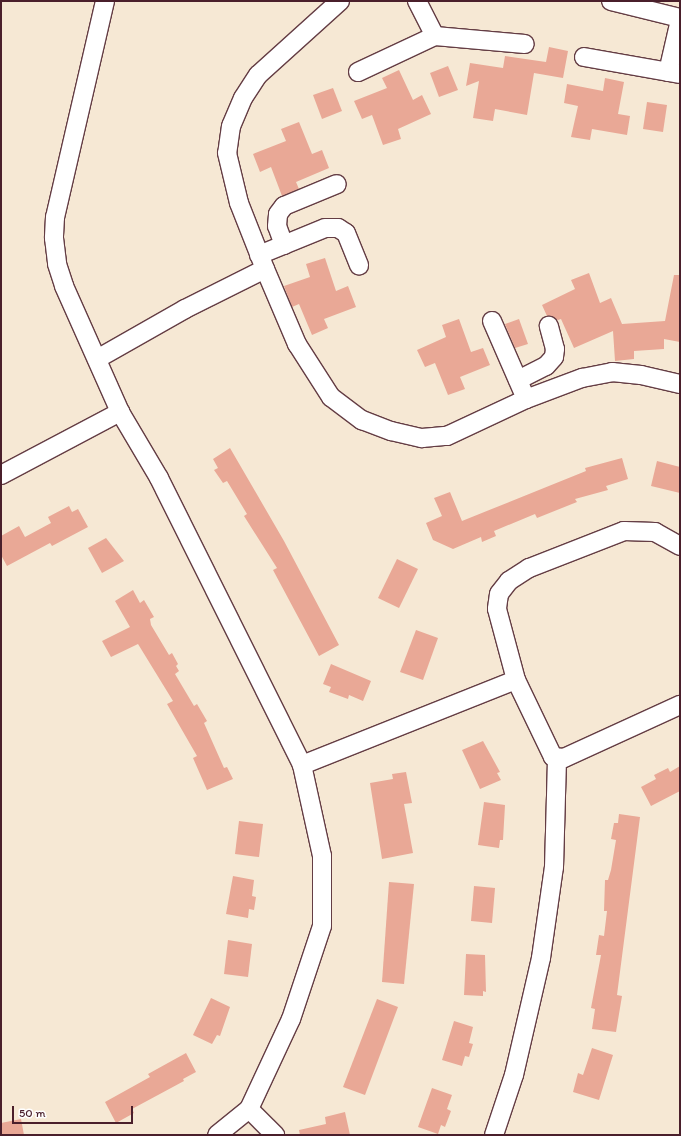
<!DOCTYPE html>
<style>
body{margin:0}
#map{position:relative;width:681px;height:1136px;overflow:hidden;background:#f6e8d4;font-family:Itim,sans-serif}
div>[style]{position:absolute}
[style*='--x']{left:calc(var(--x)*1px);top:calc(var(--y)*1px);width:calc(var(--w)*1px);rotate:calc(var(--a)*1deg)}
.building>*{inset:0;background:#e9a896}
.roads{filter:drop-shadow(1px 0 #643d44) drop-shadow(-1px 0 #643d44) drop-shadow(0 1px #643d44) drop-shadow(0 -1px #643d44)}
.street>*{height:18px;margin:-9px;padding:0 9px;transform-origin:9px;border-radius:9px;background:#fff}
span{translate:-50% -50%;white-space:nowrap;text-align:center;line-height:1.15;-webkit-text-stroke:3px #fff;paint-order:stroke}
.frame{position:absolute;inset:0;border:2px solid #4a1f2b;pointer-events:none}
.scale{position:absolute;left:12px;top:1106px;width:121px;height:18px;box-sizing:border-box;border:2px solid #4a1f2b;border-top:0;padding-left:5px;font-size:12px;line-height:14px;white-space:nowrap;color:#4a1f2b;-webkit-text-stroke:3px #fff;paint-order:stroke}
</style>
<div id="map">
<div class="building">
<div style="clip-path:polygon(549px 47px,568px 51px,563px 78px,534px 73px,527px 115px,495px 109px,493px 121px,473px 118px,479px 81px,466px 86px,470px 63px,503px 68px,505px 56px,546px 62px)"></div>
<div style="clip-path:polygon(448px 66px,458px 90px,439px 97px,430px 73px)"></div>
<div style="clip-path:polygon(399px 70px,413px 100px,422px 95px,431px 114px,398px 129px,401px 139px,383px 145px,372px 115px,362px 119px,354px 101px,387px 88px,382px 78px)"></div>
<div style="clip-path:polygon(605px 78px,624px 82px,618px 114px,630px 116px,627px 135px,592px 129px,590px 140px,571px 137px,578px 106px,564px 103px,567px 84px,603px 91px)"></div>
<div style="clip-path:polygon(333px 88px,342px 111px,322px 119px,313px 95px)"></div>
<div style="clip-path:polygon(647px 102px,667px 105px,663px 132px,643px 129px)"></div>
<div style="clip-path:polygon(299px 122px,312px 154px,322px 150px,329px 168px,296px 182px,299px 189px,282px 196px,271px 167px,260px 172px,253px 154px,286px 141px,281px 129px)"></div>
<div style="clip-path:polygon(325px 258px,336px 291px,348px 286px,356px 307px,324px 319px,328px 328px,312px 335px,299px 304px,292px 307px,284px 286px,310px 277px,306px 264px)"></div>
<div style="clip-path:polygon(589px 273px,600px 303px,611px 298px,622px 324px,665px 321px,674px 275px,680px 275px,680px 342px,664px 339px,664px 349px,634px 351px,634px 359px,615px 361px,613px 331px,574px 348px,561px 319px,558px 320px,547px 316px,542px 305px,575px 289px,571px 280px)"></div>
<div style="clip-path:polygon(459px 319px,471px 352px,483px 348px,490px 365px,460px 377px,465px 389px,448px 395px,435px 363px,425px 367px,417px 350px,446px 337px,442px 325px)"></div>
<div style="clip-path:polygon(519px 319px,528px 344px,515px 348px,505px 324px)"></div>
<div style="clip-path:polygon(230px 448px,284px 541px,339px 645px,319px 656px,273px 570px,277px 568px,244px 516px,247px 514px,227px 481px,223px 483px,214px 470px,218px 468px,213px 459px)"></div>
<div style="clip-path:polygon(622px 458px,628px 479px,606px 486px,608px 490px,575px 499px,577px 502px,537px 518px,535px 514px,494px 531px,496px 536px,482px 542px,481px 537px,453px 549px,433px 540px,426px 523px,442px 516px,434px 498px,450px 492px,462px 521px,586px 471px,585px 468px)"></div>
<div style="clip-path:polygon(657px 461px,680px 467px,680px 493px,651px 486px)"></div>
<div style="clip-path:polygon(69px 506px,72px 512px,78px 509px,88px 527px,52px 546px,50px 543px,7px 566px,1px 555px,1px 536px,19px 526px,25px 537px,51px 523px,48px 517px)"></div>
<div style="clip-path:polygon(106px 538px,124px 561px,102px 573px,88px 548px)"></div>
<div style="clip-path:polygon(397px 559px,418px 569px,399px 608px,378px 598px)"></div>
<div style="clip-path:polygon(133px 590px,140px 603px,144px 600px,154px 617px,150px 619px,151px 625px,169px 655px,172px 653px,178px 664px,176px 666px,179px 671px,175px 674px,194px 706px,197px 704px,207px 721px,204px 723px,224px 768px,227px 767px,233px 779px,207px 790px,193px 758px,197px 756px,167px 704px,173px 701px,138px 644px,111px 657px,102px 641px,130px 627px,115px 601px)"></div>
<div style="clip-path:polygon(416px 630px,438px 638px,423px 680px,400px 672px)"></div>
<div style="clip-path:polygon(331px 664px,371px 681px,363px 701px,349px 695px,348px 699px,329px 692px,331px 687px,323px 684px)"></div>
<div style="clip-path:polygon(483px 741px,500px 772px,497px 773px,501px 780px,480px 789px,462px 750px)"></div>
<div style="clip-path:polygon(680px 766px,680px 791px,651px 806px,641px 787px,656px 779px,654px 775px,668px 768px,670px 772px)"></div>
<div style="clip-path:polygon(406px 772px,412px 803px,404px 804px,413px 853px,382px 859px,370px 783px,393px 779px,392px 774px)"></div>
<div style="clip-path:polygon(484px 802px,505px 805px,503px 840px,500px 840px,499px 848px,478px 845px)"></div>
<div style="clip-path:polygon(619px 814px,640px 817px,617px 995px,622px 996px,616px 1032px,592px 1029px,595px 1009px,591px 1008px,601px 955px,596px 955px,599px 935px,604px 936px,607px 911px,604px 911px,605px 880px,608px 880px,611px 870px,616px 840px,611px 839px,614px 823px,618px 823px)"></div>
<div style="clip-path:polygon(239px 821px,263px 824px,259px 857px,235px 854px)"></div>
<div style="clip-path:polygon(233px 876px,254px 880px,252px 896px,256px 897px,254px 910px,249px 909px,248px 918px,226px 914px)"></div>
<div style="clip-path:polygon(389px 882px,414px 884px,404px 984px,382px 982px)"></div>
<div style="clip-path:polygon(474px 886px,495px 888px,492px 923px,471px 921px)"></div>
<div style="clip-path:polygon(228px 940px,252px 944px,248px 977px,224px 974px)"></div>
<div style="clip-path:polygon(466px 954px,485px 955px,486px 992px,483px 991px,483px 996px,464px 995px)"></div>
<div style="clip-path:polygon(211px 998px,230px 1007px,220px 1036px,217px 1035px,212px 1044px,193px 1035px)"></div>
<div style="clip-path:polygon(377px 999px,398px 1007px,365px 1095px,343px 1087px)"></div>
<div style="clip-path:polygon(454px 1021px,473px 1027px,469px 1043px,473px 1044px,469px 1057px,465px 1056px,462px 1066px,442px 1060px)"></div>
<div style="clip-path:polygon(592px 1048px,613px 1055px,599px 1100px,573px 1092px,578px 1073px,583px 1075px)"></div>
<div style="clip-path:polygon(186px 1053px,196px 1072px,183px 1079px,184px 1081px,132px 1109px,134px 1113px,116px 1123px,105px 1102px,150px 1077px,148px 1074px)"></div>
<div style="clip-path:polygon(432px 1088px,452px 1095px,447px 1109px,451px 1111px,445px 1127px,441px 1125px,438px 1134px,418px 1127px)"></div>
<div style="clip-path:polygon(345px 1112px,350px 1135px,300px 1135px,299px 1130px,326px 1124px,325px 1117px)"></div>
<div style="clip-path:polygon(21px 1119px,24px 1135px,1px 1135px,1px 1123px)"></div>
</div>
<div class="roads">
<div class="street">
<div style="--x:105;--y:1;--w:222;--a:103"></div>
<div style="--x:55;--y:217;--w:21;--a:93"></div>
<div style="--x:54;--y:238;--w:26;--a:83"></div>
<div style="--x:57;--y:264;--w:23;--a:72"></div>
<div style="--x:64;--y:286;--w:138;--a:66"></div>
<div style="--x:120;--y:412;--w:77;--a:59.4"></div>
<div style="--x:159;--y:478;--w:321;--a:63.5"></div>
<div style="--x:302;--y:765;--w:93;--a:77.6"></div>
<div style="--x:322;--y:856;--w:70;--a:90"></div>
<div style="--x:322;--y:926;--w:98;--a:108.4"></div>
<div style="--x:291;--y:1019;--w:99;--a:115"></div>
<div style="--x:249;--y:1109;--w:41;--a:140.9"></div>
<div style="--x:340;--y:1;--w:110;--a:137.9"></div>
<div style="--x:258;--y:75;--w:27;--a:123"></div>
<div style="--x:243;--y:98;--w:30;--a:113"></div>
<div style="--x:231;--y:126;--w:27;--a:98"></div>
<div style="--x:227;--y:153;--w:51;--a:76.5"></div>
<div style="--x:239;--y:203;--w:71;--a:68.5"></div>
<div style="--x:265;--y:269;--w:82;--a:66.9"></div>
<div style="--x:297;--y:344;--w:63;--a:57.3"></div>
<div style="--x:331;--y:397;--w:39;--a:37"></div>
<div style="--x:362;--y:420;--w:31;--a:21"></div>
<div style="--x:391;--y:431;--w:32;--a:13"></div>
<div style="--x:422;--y:438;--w:25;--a:-5"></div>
<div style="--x:447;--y:436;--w:87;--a:-25.1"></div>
<div style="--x:526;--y:399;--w:60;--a:-20.6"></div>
<div style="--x:582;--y:378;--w:31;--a:-11"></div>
<div style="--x:612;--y:372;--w:29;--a:6"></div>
<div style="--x:641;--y:375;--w:40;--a:13"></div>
<div style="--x:417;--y:1;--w:39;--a:63"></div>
<div style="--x:611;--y:1;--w:71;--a:13.8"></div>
<div style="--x:584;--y:57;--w:97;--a:10"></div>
<div style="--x:358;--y:72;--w:85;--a:-25.1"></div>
<div style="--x:435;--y:36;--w:90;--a:5.1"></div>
<div style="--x:668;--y:72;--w:53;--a:-77"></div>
<div style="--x:284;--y:245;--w:20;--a:-110"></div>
<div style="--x:277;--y:226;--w:12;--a:-85"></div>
<div style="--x:278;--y:214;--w:10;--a:-53"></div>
<div style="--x:284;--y:206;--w:57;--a:-22.5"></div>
<div style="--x:259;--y:255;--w:71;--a:-22.2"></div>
<div style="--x:325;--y:228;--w:13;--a:0"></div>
<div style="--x:338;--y:228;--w:9;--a:32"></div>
<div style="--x:346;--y:233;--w:35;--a:68"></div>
<div style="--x:492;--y:321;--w:85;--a:66.4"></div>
<div style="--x:97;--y:359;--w:101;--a:-29.6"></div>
<div style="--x:185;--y:309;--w:89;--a:-26.6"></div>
<div style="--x:518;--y:380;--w:31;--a:-27"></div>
<div style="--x:546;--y:366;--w:12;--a:-48"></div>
<div style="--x:554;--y:357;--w:8;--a:-83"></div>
<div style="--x:555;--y:349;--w:24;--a:-105"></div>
<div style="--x:1;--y:475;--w:135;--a:-27.9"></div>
<div style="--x:680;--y:546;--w:29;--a:-151"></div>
<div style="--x:655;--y:532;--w:31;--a:-178"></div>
<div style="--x:624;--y:531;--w:102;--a:158.7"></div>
<div style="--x:529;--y:568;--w:24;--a:147"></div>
<div style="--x:509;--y:581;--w:16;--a:128"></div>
<div style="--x:499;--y:594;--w:15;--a:98"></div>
<div style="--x:497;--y:609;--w:73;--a:75"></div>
<div style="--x:516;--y:680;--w:85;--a:64.3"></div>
<div style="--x:553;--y:757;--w:11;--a:5"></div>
<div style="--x:564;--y:758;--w:128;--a:-24.6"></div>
<div style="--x:302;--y:765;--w:230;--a:-21.7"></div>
<div style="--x:249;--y:1109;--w:37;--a:45"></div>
<div style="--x:494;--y:1135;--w:63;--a:-71.6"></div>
<div style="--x:514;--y:1075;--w:120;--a:-77"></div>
<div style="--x:541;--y:958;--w:92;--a:-81.9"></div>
<div style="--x:554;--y:867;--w:108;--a:-88.4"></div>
</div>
</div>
<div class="frame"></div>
<div class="scale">50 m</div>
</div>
